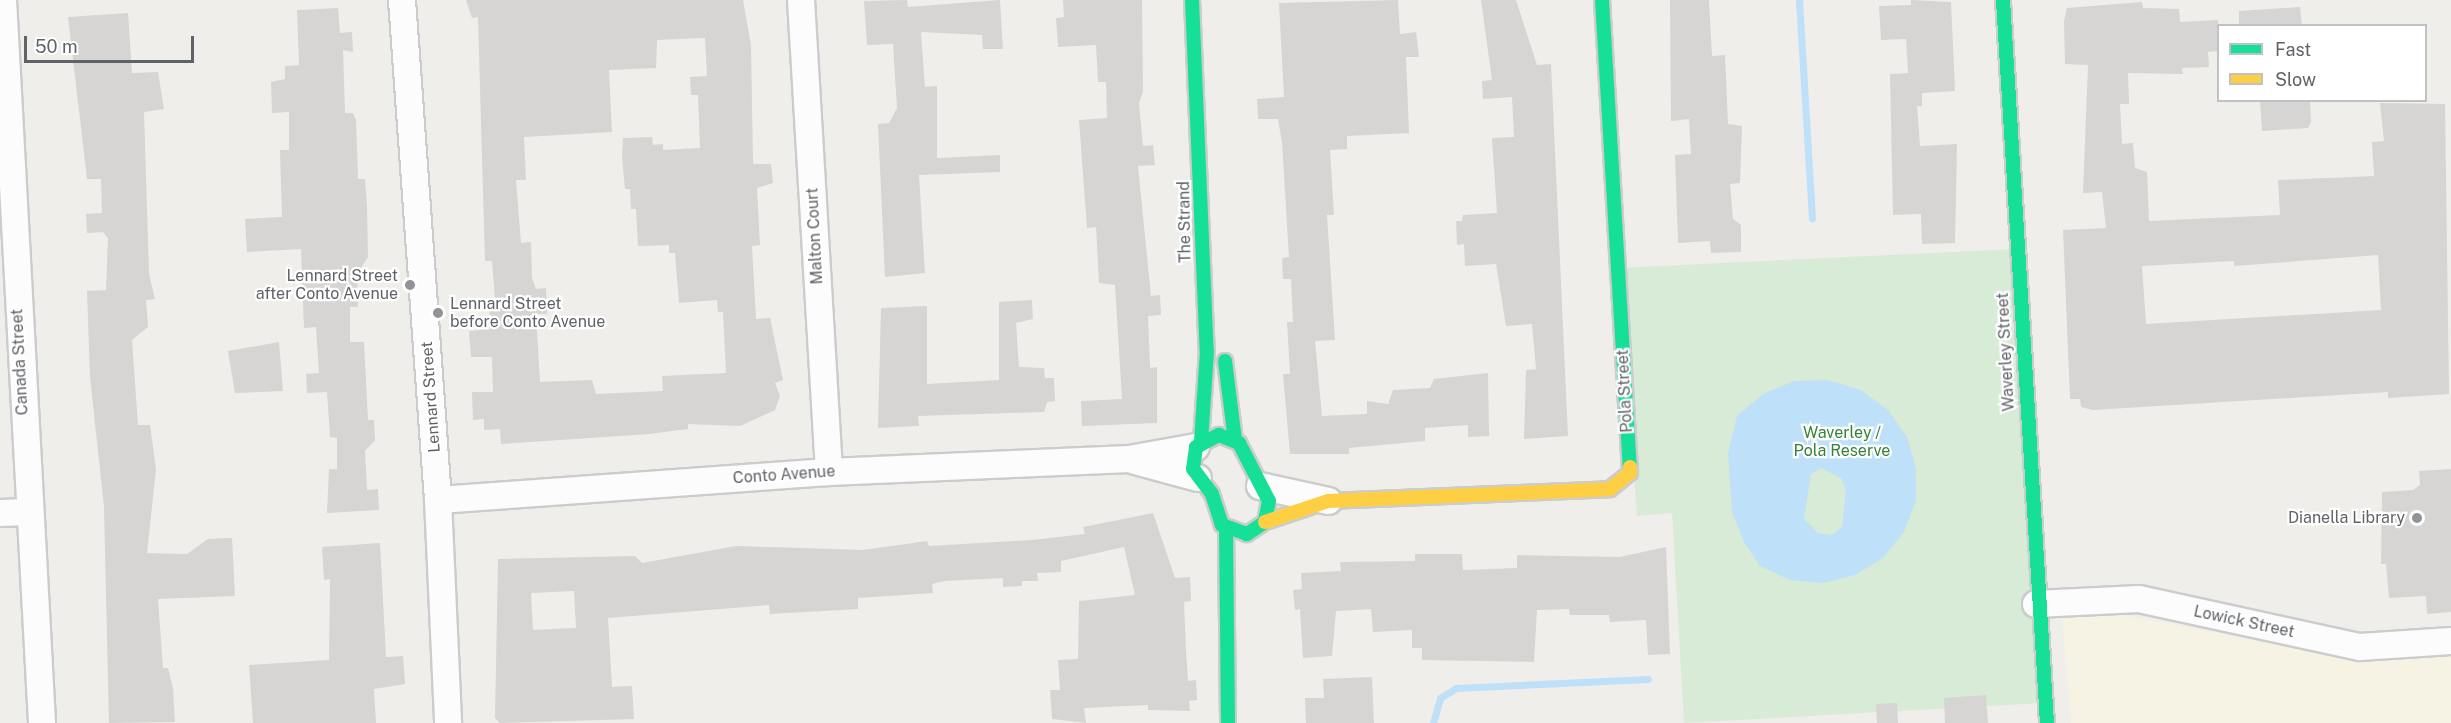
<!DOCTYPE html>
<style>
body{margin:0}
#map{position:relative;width:2451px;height:723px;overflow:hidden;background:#efeeea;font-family:"Public Sans",sans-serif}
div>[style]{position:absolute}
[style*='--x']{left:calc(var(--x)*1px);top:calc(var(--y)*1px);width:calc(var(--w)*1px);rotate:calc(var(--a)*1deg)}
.commercial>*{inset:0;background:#f7f3e4}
.green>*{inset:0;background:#d8ebd6}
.water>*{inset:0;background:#bfe0f9}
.stream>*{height:7px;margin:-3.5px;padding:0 3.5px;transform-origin:3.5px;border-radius:3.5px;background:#bfe0f9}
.building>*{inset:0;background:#d6d5d3}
.roads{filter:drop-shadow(2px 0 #cbcccc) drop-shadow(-2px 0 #cbcccc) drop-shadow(0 2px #cbcccc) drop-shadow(0 -2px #cbcccc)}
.street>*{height:26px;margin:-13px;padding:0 13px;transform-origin:13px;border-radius:13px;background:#fdfcfc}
.fast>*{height:14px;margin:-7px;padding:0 7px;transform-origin:7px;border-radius:7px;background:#16e098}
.slow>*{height:14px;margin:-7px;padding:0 7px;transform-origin:7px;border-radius:7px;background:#ffcf43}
.dots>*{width:16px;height:16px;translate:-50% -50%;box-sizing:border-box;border:3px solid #fff;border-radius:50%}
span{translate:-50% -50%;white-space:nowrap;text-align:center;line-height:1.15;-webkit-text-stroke:4.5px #fff;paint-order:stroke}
.street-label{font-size:16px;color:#5f6368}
.poi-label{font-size:16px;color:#5f6368}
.right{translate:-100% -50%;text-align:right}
.left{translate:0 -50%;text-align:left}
.park-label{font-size:16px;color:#348238}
.legend{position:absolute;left:2217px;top:24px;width:210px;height:78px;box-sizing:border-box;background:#fff;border:2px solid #bfc1c3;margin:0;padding:8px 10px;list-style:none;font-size:18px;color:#5f6368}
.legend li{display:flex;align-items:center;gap:12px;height:30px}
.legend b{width:30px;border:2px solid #bfc1c3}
.scale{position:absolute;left:24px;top:36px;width:170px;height:27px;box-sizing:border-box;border:3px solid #5f6368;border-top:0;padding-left:8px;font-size:18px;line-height:21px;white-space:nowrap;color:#5f6368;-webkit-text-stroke:4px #fff;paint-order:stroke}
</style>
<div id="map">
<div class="commercial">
<div style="clip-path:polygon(2061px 603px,2356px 660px,2451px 645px,2451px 723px,2071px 723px)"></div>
</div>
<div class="green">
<div style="clip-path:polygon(2016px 249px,2042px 703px,1684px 723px,1672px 513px,1637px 516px,1618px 268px)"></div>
</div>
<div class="water">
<div style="clip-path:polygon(evenodd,1828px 380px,1861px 390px,1888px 410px,1907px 437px,1916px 468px,1916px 501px,1904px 532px,1883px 558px,1855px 575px,1823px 583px,1790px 580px,1760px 566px,1745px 544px,1732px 512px,1728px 453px,1737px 416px,1763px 394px,1794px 381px,1828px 380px,1821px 468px,1841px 478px,1846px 490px,1842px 527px,1831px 535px,1818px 533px,1804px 519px,1811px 474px,1821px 468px)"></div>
</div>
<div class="stream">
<div style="--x:1799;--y:0;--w:219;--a:86.6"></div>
<div style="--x:1433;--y:723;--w:26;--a:-74"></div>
<div style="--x:1440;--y:698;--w:19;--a:-32"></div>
<div style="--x:1456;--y:688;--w:192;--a:-2.7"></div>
</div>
<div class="building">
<div style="clip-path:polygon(evenodd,466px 0,743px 0,751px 45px,753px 164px,771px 164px,773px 183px,757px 188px,760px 245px,752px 246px,756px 319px,770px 318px,783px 380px,775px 383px,780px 396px,775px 410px,740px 426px,688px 424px,688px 429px,649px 434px,501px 444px,500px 429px,484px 430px,484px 419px,473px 420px,472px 392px,493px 392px,492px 357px,471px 357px,469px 331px,490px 329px,489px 301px,495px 300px,492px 261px,485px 261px,478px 17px,472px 18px,466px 0,705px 38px,707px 76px,690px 77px,691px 95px,698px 95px,700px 148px,663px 150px,663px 144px,653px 145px,652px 137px,623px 138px,622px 157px,625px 189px,630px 189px,631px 209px,636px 209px,638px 246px,669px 245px,669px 253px,675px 253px,679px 303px,717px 300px,718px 312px,723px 312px,726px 373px,662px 376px,663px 391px,596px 394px,592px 380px,540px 382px,536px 314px,547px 314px,546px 288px,536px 289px,532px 278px,531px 242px,521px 243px,516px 180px,526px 180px,524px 137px,612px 132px,609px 70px,656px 68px,657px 40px,705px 38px)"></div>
<div style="clip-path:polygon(907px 0,908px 7px,1000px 0,1003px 49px,983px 49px,982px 35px,921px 32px,925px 87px,937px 86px,937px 158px,1000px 155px,1000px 172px,919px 175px,925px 273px,885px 277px,878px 124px,889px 123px,897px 108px,893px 44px,867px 45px,864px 1px)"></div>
<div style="clip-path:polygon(1063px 0,1142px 0,1143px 92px,1139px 103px,1143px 146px,1153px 145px,1155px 165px,1138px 166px,1151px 296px,1160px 295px,1161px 315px,1148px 316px,1150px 368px,1157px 367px,1157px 423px,1082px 426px,1081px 401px,1122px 399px,1115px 285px,1099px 283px,1096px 227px,1087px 228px,1079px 120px,1107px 118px,1106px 82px,1098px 82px,1096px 45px,1058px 47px,1056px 18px,1064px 17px)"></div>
<div style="clip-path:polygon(1398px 0,1400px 34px,1416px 32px,1419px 57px,1406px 57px,1409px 133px,1347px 136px,1347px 149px,1330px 150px,1334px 215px,1327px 215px,1335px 340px,1315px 341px,1322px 416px,1367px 414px,1367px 401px,1388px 404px,1393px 390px,1430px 388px,1434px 379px,1488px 373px,1489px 436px,1468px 437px,1468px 425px,1425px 428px,1425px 441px,1349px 448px,1349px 454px,1290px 454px,1283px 374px,1290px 374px,1287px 322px,1293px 322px,1291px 279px,1283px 279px,1282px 258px,1289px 257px,1282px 143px,1278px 119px,1258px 119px,1257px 99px,1284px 97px,1279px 3px)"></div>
<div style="clip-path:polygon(1481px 0,1516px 0,1537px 65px,1551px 64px,1568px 436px,1524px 439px,1526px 370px,1536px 369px,1532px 324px,1506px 326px,1496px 264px,1465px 266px,1464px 244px,1457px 245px,1456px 221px,1462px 221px,1463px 215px,1497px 213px,1492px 138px,1514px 137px,1512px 97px,1483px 99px,1482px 81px,1492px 80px)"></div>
<div style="clip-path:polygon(1670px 0,1709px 0,1712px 56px,1725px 55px,1728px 124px,1742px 126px,1740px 183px,1730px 184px,1733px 219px,1741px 225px,1741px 252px,1711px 253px,1710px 241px,1678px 243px,1675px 155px,1691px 154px,1689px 119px,1671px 121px)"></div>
<div style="clip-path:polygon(1911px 0,1951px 2px,1955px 91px,1922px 93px,1922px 106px,1917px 106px,1920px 146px,1957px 144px,1955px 243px,1922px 244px,1921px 214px,1893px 215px,1890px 74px,1908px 73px,1906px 39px,1881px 40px,1879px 6px,1911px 5px)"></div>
<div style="clip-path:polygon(evenodd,2142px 2px,2143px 8px,2179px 9px,2180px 22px,2218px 20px,2218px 51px,2208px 52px,2209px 67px,2182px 68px,2183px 74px,2128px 73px,2129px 104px,2120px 104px,2122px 144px,2133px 143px,2135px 168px,2147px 172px,2149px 221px,2280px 215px,2278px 180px,2374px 176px,2372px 142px,2384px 141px,2380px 103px,2445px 104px,2449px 394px,2388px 398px,2388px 392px,2093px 410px,2081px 407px,2080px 399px,2070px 399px,2063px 230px,2106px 228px,2102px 192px,2083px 193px,2088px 65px,2065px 64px,2064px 21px,2067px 8px,2142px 2px,2378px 255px,2381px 310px,2146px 324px,2142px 266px,2234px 261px,2234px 266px,2378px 255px)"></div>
<div style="clip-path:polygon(2300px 7px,2302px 26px,2239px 26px,2239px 11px)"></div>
<div style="clip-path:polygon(338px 8px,340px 33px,352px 32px,353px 52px,343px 50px,345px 113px,353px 113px,356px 120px,358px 179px,365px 179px,367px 206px,368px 257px,357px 274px,358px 307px,350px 307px,350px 342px,364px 342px,368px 420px,374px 420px,375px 440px,365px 451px,367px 490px,378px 489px,379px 510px,327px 513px,329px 469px,337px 469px,337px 438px,330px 437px,327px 392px,307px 393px,306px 374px,319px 373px,316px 327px,304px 328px,301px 249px,247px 252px,245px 219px,282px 217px,280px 150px,289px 150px,289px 112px,272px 113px,271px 82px,285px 79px,285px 66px,299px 65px,297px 10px)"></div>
<div style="clip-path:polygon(128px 13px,132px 73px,158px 72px,164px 109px,144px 112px,149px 274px,155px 299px,146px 300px,148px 327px,132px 340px,138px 425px,150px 425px,156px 469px,147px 553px,187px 554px,208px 539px,232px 538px,235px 596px,158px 599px,163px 668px,168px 668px,173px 688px,175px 722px,109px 723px,104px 507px,90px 377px,87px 291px,106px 290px,108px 238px,103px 232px,87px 233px,86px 214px,102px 213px,101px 179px,87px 179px,68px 17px)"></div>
<div style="clip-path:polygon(2260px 100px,2310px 100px,2311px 122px,2308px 128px,2262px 131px)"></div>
<div style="clip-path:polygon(1032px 300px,1033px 319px,1016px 323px,1019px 367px,1044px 368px,1045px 378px,1054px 378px,1055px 401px,1047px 402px,1044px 412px,918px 416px,919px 426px,878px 428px,881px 308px,927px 306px,927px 384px,999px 380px,999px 302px)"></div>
<div style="clip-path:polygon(279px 342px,283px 391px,235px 393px,228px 351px)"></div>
<div style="clip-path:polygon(2451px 469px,2451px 612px,2427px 614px,2426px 596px,2389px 598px,2386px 564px,2381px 564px,2382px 492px,2413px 490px,2420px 485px,2419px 471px)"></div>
<div style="clip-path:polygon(evenodd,1153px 513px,1175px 578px,1190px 577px,1191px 601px,1184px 602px,1186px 652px,1188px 681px,1196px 680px,1197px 700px,1189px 701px,1190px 711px,1148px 710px,1148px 705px,1084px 708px,1086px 723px,1052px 719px,1050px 690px,1060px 690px,1058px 660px,1078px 659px,1079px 601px,1135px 595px,1124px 547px,1061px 561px,1061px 572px,1037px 573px,1038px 581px,1022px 581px,1022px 586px,1003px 587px,1003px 578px,944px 581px,932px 584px,933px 593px,858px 598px,858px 609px,770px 614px,769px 605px,608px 618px,612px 687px,632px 686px,634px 719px,500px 723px,495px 718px,498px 559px,635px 556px,642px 563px,736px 546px,863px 550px,927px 541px,929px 546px,1032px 540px,1085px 534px,1083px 527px,1153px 513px,574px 591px,576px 628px,533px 630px,531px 593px,574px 591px)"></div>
<div style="clip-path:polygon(380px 543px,386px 657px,403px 656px,405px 684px,374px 689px,376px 723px,253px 723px,249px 665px,329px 660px,330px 579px,324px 580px,322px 547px)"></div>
<div style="clip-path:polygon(1666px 547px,1670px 654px,1648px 655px,1646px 620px,1610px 622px,1609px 615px,1570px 615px,1569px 609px,1537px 610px,1534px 662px,1422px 660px,1422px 648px,1412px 648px,1412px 630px,1373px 632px,1371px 609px,1336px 611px,1332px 656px,1303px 658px,1300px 609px,1295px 610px,1293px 590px,1302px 589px,1301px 573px,1341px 571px,1340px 562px,1415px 561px,1415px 554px,1462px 554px,1463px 570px,1517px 568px,1517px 555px,1619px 557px)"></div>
<div style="clip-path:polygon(1372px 677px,1374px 723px,1306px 723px,1305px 698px,1324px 698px,1323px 679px)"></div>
<div style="clip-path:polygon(1986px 695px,1988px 723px,1945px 723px,1944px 698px)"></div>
<div style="clip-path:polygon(1897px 703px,1898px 723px,1877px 723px,1876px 704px)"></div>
</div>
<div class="roads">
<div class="street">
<div style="--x:3;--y:0;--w:724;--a:86.91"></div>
<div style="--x:402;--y:0;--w:501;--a:85.88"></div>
<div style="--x:438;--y:500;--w:223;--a:87.4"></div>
<div style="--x:801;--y:0;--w:473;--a:86.6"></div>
<div style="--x:1135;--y:461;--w:65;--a:15.1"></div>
<div style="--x:1260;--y:486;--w:70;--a:12.4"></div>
<div style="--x:438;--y:500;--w:392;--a:-4.1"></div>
<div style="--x:829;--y:472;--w:300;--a:-2.5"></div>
<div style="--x:1129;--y:459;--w:68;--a:-10.2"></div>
<div style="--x:0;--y:513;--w:28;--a:-2"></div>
<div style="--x:2036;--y:604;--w:103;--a:-2.8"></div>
<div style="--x:2139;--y:599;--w:226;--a:12.3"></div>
<div style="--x:2360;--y:647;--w:91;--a:-3.8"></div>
</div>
<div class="fast">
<div style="--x:1192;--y:0;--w:351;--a:87.6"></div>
<div style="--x:1207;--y:351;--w:91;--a:93.8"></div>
<div style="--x:1602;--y:0;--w:468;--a:86.6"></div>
<div style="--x:2003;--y:0;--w:724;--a:86.52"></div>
<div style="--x:1225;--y:361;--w:80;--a:82.8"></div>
<div style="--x:1219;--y:435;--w:22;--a:22"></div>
<div style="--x:1239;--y:443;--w:65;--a:62.7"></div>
<div style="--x:1269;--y:501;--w:21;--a:101"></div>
<div style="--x:1265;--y:522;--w:22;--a:146"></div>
<div style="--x:1247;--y:534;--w:27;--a:-160"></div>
<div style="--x:1222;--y:525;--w:33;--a:-108"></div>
<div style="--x:1212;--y:494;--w:31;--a:-127"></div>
<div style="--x:1193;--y:469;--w:22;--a:-82"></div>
<div style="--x:1196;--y:447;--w:26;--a:-28"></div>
<div style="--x:1226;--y:529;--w:194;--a:89.4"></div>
</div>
<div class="slow">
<div style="--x:1265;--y:522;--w:66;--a:-18.4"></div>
<div style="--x:1328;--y:501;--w:282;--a:-2.4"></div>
<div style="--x:1610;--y:489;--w:26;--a:-39"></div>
<div style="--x:1630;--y:473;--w:6;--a:-90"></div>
</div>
</div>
<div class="dots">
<div style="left:410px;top:285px;background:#919496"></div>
<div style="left:438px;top:313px;background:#919496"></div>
<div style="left:2417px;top:518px;background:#919496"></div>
</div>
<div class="street-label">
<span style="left:1185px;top:222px;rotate:-91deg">The Strand</span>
<span style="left:815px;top:236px;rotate:-93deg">Malton Court</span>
<span style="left:2006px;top:352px;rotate:-93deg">Waverley Street</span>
<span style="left:20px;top:362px;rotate:-93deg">Canada Street</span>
<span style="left:1625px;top:391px;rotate:-93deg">Pola Street</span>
<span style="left:431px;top:397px;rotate:-94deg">Lennard Street</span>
<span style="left:784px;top:475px;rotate:-4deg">Conto Avenue</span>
<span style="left:2244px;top:622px;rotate:12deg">Lowick Street</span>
</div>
<div class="poi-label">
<span class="right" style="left:398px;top:285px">Lennard Street<br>after Conto Avenue</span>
<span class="left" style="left:450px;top:313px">Lennard Street<br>before Conto Avenue</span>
<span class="right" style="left:2405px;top:518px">Dianella Library</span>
</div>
<div class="park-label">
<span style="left:1842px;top:442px">Waverley /<br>Pola Reserve</span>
</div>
<ul class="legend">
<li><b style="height:8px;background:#16e098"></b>Fast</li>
<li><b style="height:8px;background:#ffcf43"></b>Slow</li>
</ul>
<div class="scale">50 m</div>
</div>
